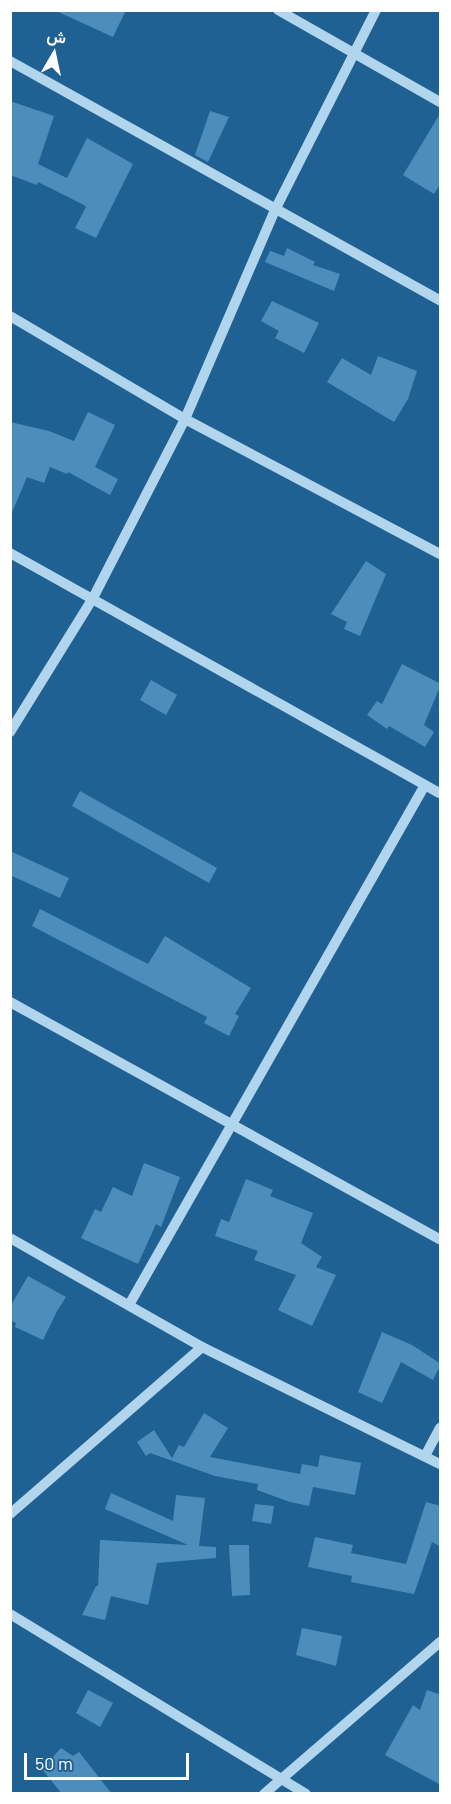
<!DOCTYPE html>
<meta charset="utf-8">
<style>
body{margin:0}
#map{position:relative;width:451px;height:1804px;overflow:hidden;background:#206193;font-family:Barlow,Vazirmatn,sans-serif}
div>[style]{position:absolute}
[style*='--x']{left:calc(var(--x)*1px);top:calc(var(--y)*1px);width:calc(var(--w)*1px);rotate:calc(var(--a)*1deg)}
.building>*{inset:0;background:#4d8dbb}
.minor>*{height:10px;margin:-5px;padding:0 5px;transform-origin:5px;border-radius:5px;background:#b2d5ee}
span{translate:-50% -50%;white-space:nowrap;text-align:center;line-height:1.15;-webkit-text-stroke:5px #206193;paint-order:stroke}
.frame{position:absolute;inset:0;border:12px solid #fff;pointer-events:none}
.north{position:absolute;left:24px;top:24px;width:60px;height:60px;-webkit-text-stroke:4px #206193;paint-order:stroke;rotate:9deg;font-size:16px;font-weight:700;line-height:24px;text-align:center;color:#fff}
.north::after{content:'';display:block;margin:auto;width:21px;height:27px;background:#fff;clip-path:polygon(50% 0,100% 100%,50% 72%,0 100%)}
.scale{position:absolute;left:24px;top:1753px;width:165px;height:27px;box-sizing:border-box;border:3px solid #fff;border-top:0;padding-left:8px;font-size:18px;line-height:21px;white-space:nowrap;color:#fff;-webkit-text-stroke:4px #206193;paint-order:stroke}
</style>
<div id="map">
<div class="building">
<div style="clip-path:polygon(54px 10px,126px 10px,113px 37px)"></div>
<div style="clip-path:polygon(10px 101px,54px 116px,38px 164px,67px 178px,87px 138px,133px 164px,96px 238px,75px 228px,86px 207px,84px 205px,38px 182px,37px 185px,10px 175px)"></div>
<div style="clip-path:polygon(210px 111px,229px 117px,208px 162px,195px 155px)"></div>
<div style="clip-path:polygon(441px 112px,441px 183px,434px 194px,403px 175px)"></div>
<div style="clip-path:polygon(287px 248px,315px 262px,313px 265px,340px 274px,334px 291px,265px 262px,270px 251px,284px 256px)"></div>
<div style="clip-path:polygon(272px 301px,319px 323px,304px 353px,275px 338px,279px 331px,261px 321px)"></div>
<div style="clip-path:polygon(378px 356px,417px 371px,408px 399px,394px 422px,327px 382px,342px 358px,371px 375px)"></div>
<div style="clip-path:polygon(88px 412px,115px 425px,95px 467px,118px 479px,110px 495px,68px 472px,67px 474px,50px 467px,44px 483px,27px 477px,10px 517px,10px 422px,49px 431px,74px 441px)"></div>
<div style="clip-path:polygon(366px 561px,386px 574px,360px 636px,344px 629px,347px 622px,331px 614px)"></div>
<div style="clip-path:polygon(402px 664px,441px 684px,424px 725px,434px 732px,425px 747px,389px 726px,387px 729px,367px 715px,377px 701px,382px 704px)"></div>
<div style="clip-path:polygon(151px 680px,177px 695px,166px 715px,140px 700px)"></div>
<div style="clip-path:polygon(80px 791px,217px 868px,209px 883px,72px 806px)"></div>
<div style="clip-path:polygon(10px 851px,69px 878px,60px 898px,10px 875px)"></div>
<div style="clip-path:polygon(40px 909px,148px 964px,165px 936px,251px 988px,235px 1014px,239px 1016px,229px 1036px,204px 1023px,207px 1017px,32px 926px)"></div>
<div style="clip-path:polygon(144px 1163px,180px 1177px,161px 1227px,156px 1224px,138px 1264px,81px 1238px,95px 1209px,101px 1212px,113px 1187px,132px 1196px)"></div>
<div style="clip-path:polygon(246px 1179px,273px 1190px,270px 1196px,313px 1213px,301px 1243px,322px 1257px,316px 1267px,336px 1275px,312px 1326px,278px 1310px,296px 1275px,254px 1260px,258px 1251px,215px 1236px,221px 1219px,229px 1222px)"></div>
<div style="clip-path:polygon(28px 1276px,66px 1297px,57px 1311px,43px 1340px,15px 1327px,16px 1323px,10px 1320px,10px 1307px)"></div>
<div style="clip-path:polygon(382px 1332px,412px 1345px,441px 1364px,433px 1380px,401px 1362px,382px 1403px,358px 1392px)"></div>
<div style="clip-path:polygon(204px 1413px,228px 1428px,210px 1457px,300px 1474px,302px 1464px,318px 1467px,320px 1455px,361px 1463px,355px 1495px,313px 1487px,309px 1506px,290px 1502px,257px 1490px,258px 1484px,215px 1476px,150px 1453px,146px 1456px,137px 1442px,154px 1430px,172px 1458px,179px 1445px,184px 1447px)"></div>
<div style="clip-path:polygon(111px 1493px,173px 1521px,176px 1495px,205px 1498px,199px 1546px,216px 1547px,216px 1558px,157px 1563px,148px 1605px,111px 1596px,105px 1620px,82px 1615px,96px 1586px,98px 1586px,100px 1540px,188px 1545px,105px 1509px)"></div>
<div style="clip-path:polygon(426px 1502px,441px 1506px,441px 1547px,432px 1542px,414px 1594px,351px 1582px,352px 1576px,308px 1567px,315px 1537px,353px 1545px,351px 1553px,406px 1564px)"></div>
<div style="clip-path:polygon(255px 1504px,274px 1506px,271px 1524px,252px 1521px)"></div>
<div style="clip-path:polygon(229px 1545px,249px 1545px,250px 1595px,232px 1596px)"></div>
<div style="clip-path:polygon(302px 1628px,342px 1636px,336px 1666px,296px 1655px)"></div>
<div style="clip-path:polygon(88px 1690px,113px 1703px,100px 1727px,76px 1713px)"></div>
<div style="clip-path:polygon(427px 1690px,441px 1695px,441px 1785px,385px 1755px,413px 1705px,420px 1710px)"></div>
<div style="clip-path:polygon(61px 1748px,73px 1756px,79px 1752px,112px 1794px,62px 1794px,42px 1769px)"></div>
</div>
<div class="minor">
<div style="--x:278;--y:10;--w:186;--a:29.6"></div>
<div style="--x:10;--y:61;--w:492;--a:29.1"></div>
<div style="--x:10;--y:316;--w:203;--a:30.5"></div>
<div style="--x:185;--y:419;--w:289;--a:27.9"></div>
<div style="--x:10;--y:553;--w:492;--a:29.2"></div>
<div style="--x:10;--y:732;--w:158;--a:-58.2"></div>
<div style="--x:93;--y:598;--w:201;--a:-62.8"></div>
<div style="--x:185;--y:419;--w:228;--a:-66.7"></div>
<div style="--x:275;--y:210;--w:224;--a:-63.2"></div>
<div style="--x:10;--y:1002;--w:491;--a:28.9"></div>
<div style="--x:10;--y:1238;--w:221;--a:29.6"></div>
<div style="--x:202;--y:1347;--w:265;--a:26.2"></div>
<div style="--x:129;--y:1305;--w:598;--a:-60.35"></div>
<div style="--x:425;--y:1456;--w:32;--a:-62"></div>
<div style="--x:10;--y:1514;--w:254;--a:-41"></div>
<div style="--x:10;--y:1614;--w:346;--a:31.3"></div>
<div style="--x:264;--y:1794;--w:233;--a:-40.8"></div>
</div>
<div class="frame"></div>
<div class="north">ش</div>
<div class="scale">50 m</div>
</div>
